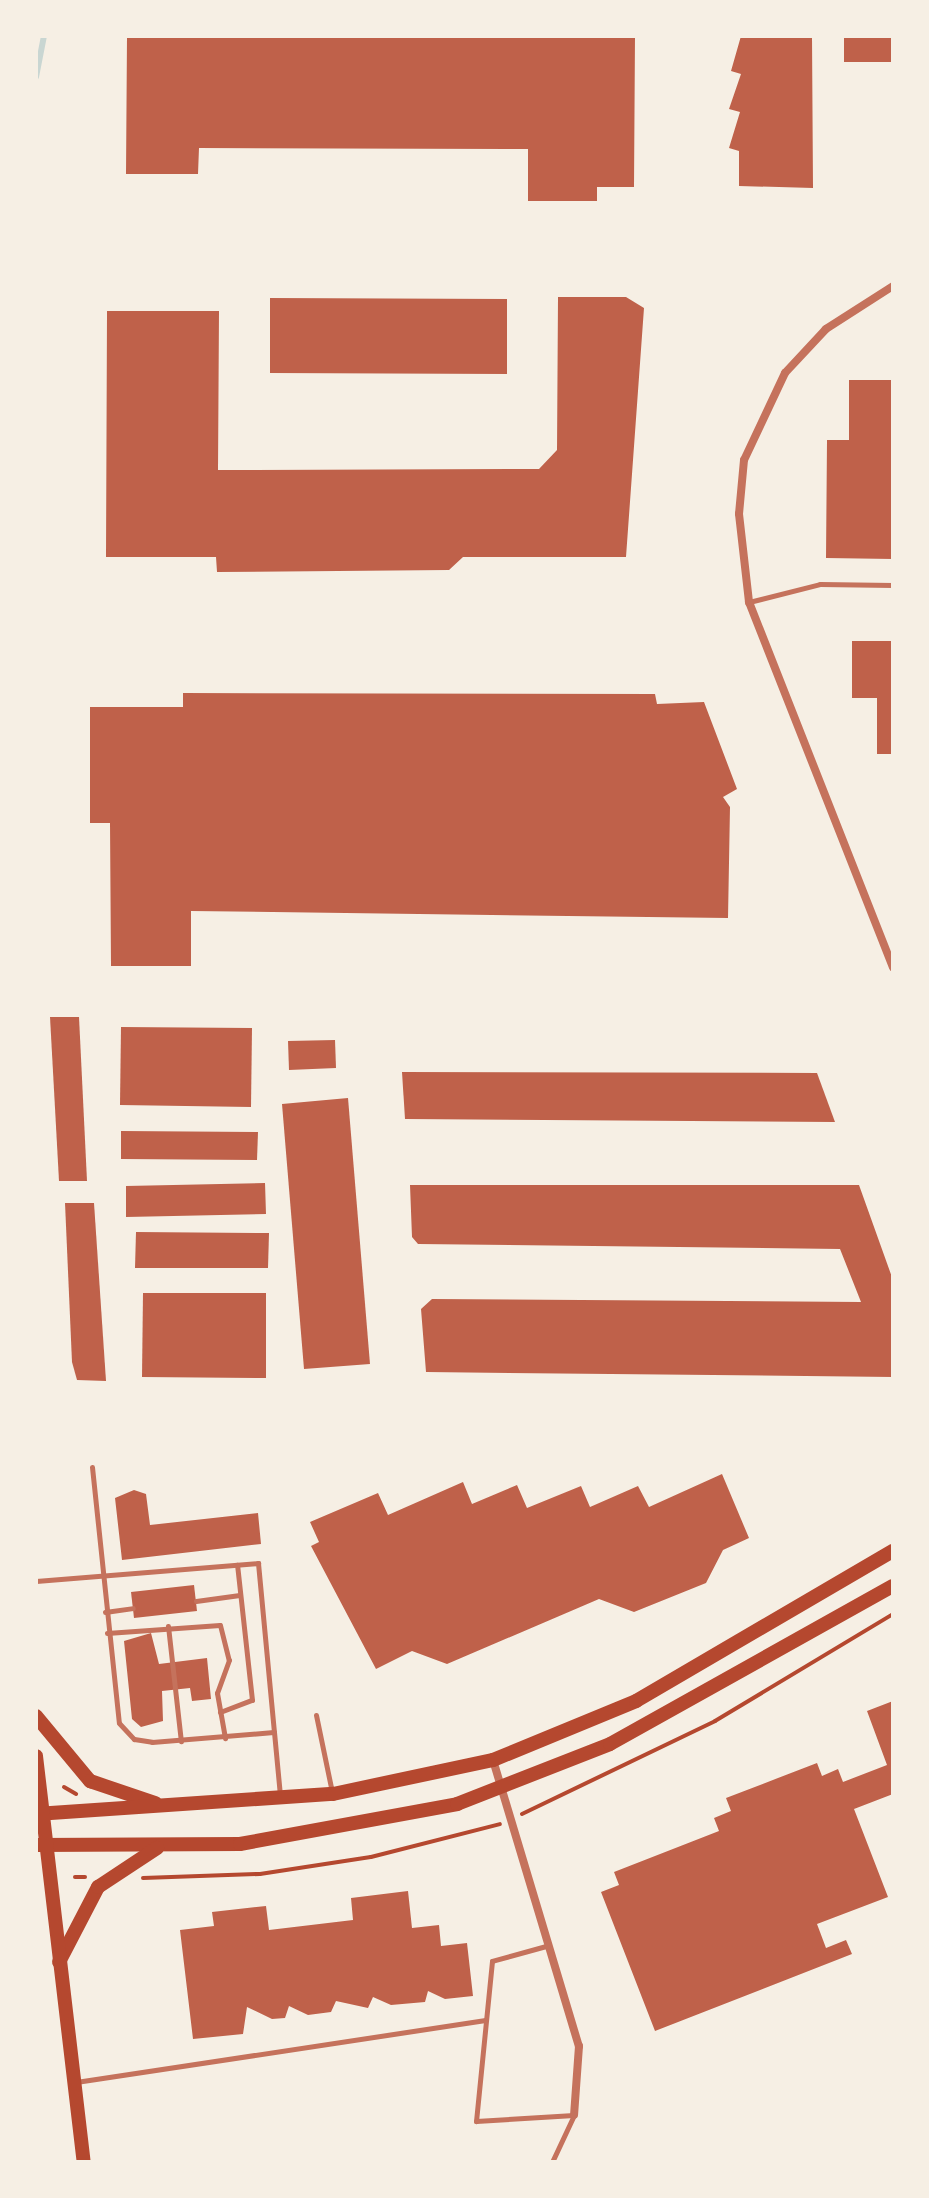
<!DOCTYPE html>
<style>
body{margin:0}
#map{position:relative;width:929px;height:2198px;overflow:hidden;background:#f6efe4;font-family:"Asap Condensed",sans-serif}
div>[style]{position:absolute}
[style*='--x']{left:calc(var(--x)*1px);top:calc(var(--y)*1px);width:calc(var(--w)*1px);rotate:calc(var(--a)*1deg)}
.stream>*{height:6px;margin:-3px;padding:0 3px;transform-origin:3px;border-radius:3px;background:#c9d6d2}
.building>*{inset:0;background:#bf614a}
.path>*{height:4px;margin:-2px;padding:0 2px;transform-origin:2px;border-radius:2px;background:#b5482f}
.service>*{height:5px;margin:-2.5px;padding:0 2.5px;transform-origin:2.5px;border-radius:2.5px;background:#c5725c}
.minor>*{height:8px;margin:-4px;padding:0 4px;transform-origin:4px;border-radius:4px;background:#c5725c}
.secondary>*{height:14px;margin:-7px;padding:0 7px;transform-origin:7px;border-radius:7px;background:#b5482f}
.primary>*{height:14px;margin:-7px;padding:0 7px;transform-origin:7px;border-radius:7px;background:#b5482f}
span{translate:-50% -50%;white-space:nowrap;text-align:center;line-height:1.15;-webkit-text-stroke:6px #f6efe4;paint-order:stroke}
.frame{position:absolute;inset:0;border:38px solid #f6efe4;pointer-events:none}
</style>
<div id="map">
<div class="stream">
<div style="--x:36;--y:77;--w:42;--a:-79"></div>
</div>
<div class="building">
<div style="clip-path:polygon(127px 36px,635px 36px,634px 187px,597px 187px,597px 201px,528px 201px,528px 149px,199px 148px,198px 174px,126px 174px)"></div>
<div style="clip-path:polygon(741px 36px,812px 36px,813px 188px,739px 186px,739px 151px,729px 148px,740px 112px,729px 109px,741px 74px,731px 71px)"></div>
<div style="clip-path:polygon(844px 36px,893px 36px,893px 62px,844px 62px)"></div>
<div style="clip-path:polygon(558px 297px,626px 297px,644px 308px,626px 557px,463px 557px,449px 570px,217px 572px,216px 557px,106px 557px,107px 311px,219px 311px,218px 470px,539px 469px,557px 450px)"></div>
<div style="clip-path:polygon(270px 298px,507px 299px,507px 374px,270px 373px)"></div>
<div style="clip-path:polygon(849px 380px,893px 380px,893px 559px,826px 558px,827px 440px,849px 440px)"></div>
<div style="clip-path:polygon(852px 641px,893px 641px,893px 754px,877px 754px,877px 698px,852px 698px)"></div>
<div style="clip-path:polygon(183px 693px,655px 694px,657px 704px,704px 702px,737px 789px,723px 797px,730px 807px,728px 918px,191px 911px,191px 966px,111px 966px,110px 823px,90px 823px,90px 707px,183px 707px)"></div>
<div style="clip-path:polygon(50px 1017px,79px 1017px,87px 1181px,59px 1181px)"></div>
<div style="clip-path:polygon(121px 1027px,252px 1028px,251px 1107px,120px 1105px)"></div>
<div style="clip-path:polygon(335px 1040px,336px 1068px,289px 1070px,288px 1041px)"></div>
<div style="clip-path:polygon(402px 1072px,817px 1073px,835px 1122px,405px 1119px)"></div>
<div style="clip-path:polygon(348px 1098px,370px 1364px,304px 1369px,282px 1104px)"></div>
<div style="clip-path:polygon(121px 1131px,258px 1132px,257px 1160px,121px 1159px)"></div>
<div style="clip-path:polygon(265px 1183px,266px 1214px,126px 1217px,126px 1186px)"></div>
<div style="clip-path:polygon(410px 1185px,859px 1185px,893px 1280px,893px 1377px,426px 1372px,421px 1309px,432px 1299px,861px 1302px,840px 1249px,418px 1244px,412px 1237px)"></div>
<div style="clip-path:polygon(65px 1203px,94px 1203px,106px 1381px,77px 1380px,72px 1362px)"></div>
<div style="clip-path:polygon(136px 1232px,269px 1233px,268px 1268px,135px 1268px)"></div>
<div style="clip-path:polygon(143px 1293px,266px 1293px,266px 1378px,142px 1377px)"></div>
<div style="clip-path:polygon(722px 1474px,749px 1538px,723px 1550px,706px 1583px,634px 1612px,599px 1599px,447px 1664px,412px 1651px,376px 1669px,311px 1546px,319px 1542px,310px 1522px,378px 1493px,388px 1515px,463px 1482px,472px 1504px,517px 1485px,527px 1508px,581px 1486px,590px 1507px,638px 1486px,649px 1507px)"></div>
<div style="clip-path:polygon(134px 1490px,146px 1494px,150px 1525px,258px 1513px,261px 1544px,122px 1560px,115px 1498px)"></div>
<div style="clip-path:polygon(194px 1585px,197px 1611px,134px 1618px,131px 1592px)"></div>
<div style="clip-path:polygon(151px 1633px,159px 1664px,207px 1658px,211px 1699px,192px 1701px,190px 1688px,162px 1691px,163px 1721px,141px 1727px,132px 1719px,124px 1641px)"></div>
<div style="clip-path:polygon(893px 1701px,893px 1794px,854px 1809px,888px 1897px,817px 1924px,826px 1948px,846px 1940px,852px 1954px,655px 2031px,601px 1892px,619px 1885px,614px 1872px,719px 1831px,714px 1818px,731px 1811px,726px 1798px,817px 1763px,822px 1776px,838px 1769px,843px 1782px,887px 1765px,867px 1711px)"></div>
<div style="clip-path:polygon(408px 1891px,412px 1928px,439px 1925px,441px 1946px,467px 1943px,473px 1996px,445px 1999px,428px 1991px,425px 2002px,391px 2005px,373px 1997px,368px 2008px,336px 2001px,331px 2012px,308px 2015px,289px 2006px,285px 2018px,272px 2019px,247px 2007px,243px 2034px,193px 2039px,180px 1930px,214px 1926px,212px 1912px,266px 1906px,269px 1930px,353px 1920px,351px 1898px)"></div>
</div>
<div class="path">
<div style="--x:64;--y:1787;--w:14;--a:30"></div>
<div style="--x:522;--y:1814;--w:214;--a:-25.7"></div>
<div style="--x:715;--y:1721;--w:208;--a:-31"></div>
<div style="--x:75;--y:1877;--w:10;--a:0"></div>
<div style="--x:143;--y:1878;--w:117;--a:-2"></div>
<div style="--x:260;--y:1874;--w:112;--a:-8.7"></div>
<div style="--x:371;--y:1857;--w:133;--a:-14.3"></div>
</div>
<div class="service">
<div style="--x:749;--y:602;--w:73;--a:-14.2"></div>
<div style="--x:820;--y:584;--w:73;--a:0.8"></div>
<div style="--x:92;--y:1467;--w:257;--a:84"></div>
<div style="--x:119;--y:1723;--w:22;--a:47"></div>
<div style="--x:134;--y:1739;--w:18;--a:9"></div>
<div style="--x:152;--y:1742;--w:122;--a:-4.7"></div>
<div style="--x:274;--y:1732;--w:64;--a:84.6"></div>
<div style="--x:36;--y:1581;--w:223;--a:-4.6"></div>
<div style="--x:258;--y:1563;--w:170;--a:84.6"></div>
<div style="--x:196;--y:1601;--w:44;--a:-7.8"></div>
<div style="--x:105;--y:1612;--w:28;--a:-8"></div>
<div style="--x:168;--y:1626;--w:116;--a:83.6"></div>
<div style="--x:107;--y:1633;--w:113;--a:-4"></div>
<div style="--x:220;--y:1625;--w:36;--a:76"></div>
<div style="--x:229;--y:1660;--w:35;--a:110"></div>
<div style="--x:217;--y:1693;--w:46;--a:79.9"></div>
<div style="--x:220;--y:1712;--w:34;--a:-21"></div>
<div style="--x:252;--y:1700;--w:136;--a:-96.3"></div>
<div style="--x:316;--y:1715;--w:79;--a:78.3"></div>
<div style="--x:546;--y:1946;--w:56;--a:164.5"></div>
<div style="--x:492;--y:1961;--w:161;--a:95.7"></div>
<div style="--x:476;--y:2121;--w:98;--a:-3.5"></div>
<div style="--x:574;--y:2115;--w:52;--a:115.1"></div>
<div style="--x:76;--y:2082;--w:414;--a:-8.6"></div>
</div>
<div class="minor">
<div style="--x:893;--y:286;--w:80;--a:147.3"></div>
<div style="--x:826;--y:329;--w:60;--a:133"></div>
<div style="--x:785;--y:373;--w:96;--a:115.2"></div>
<div style="--x:744;--y:460;--w:54;--a:95.3"></div>
<div style="--x:739;--y:514;--w:89;--a:83.5"></div>
<div style="--x:749;--y:602;--w:393;--a:68.5"></div>
<div style="--x:493;--y:1760;--w:299;--a:73.3"></div>
<div style="--x:579;--y:2046;--w:69;--a:94.1"></div>
</div>
<div class="secondary">
<div style="--x:36;--y:1716;--w:85;--a:50.3"></div>
<div style="--x:90;--y:1781;--w:69;--a:18.7"></div>
<div style="--x:36;--y:1814;--w:298;--a:-3.9"></div>
<div style="--x:333;--y:1794;--w:164;--a:-12"></div>
<div style="--x:493;--y:1760;--w:155;--a:-22.4"></div>
<div style="--x:636;--y:1701;--w:298;--a:-30.3"></div>
<div style="--x:36;--y:1845;--w:204;--a:-0.3"></div>
<div style="--x:240;--y:1844;--w:221;--a:-10.4"></div>
<div style="--x:457;--y:1804;--w:164;--a:-21.4"></div>
<div style="--x:610;--y:1744;--w:324;--a:-29.2"></div>
<div style="--x:59;--y:1962;--w:85;--a:-62.5"></div>
<div style="--x:98;--y:1887;--w:71;--a:-33.5"></div>
</div>
<div class="primary">
<div style="--x:36;--y:1756;--w:409;--a:83.3"></div>
</div>
<div class="frame"></div>
</div>
